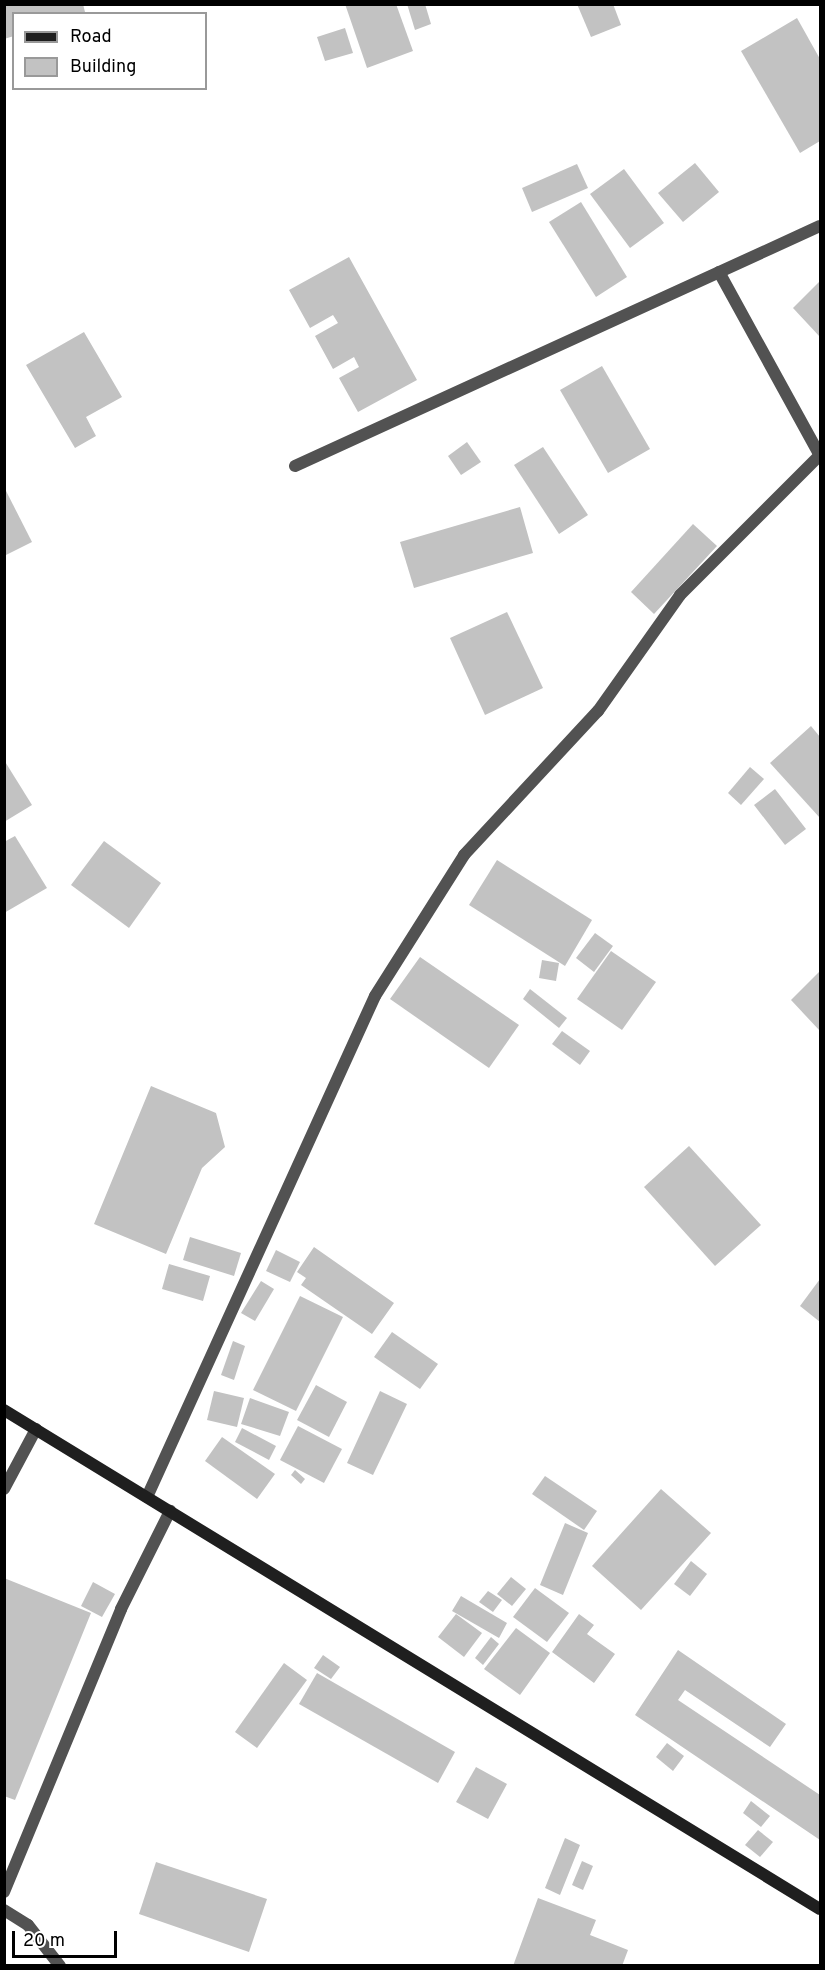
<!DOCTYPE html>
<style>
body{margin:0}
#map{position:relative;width:825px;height:1970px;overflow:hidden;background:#fff;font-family:Overpass,sans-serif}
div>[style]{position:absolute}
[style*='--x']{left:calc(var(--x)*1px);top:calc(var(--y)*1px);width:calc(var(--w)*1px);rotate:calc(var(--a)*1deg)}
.building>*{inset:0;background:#c2c2c2}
.lane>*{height:12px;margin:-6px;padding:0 6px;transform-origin:6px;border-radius:6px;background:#525252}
.street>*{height:12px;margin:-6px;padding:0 6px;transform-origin:6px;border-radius:6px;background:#525252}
.secondary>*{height:12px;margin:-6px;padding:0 6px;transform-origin:6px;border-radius:6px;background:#1f1f1f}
span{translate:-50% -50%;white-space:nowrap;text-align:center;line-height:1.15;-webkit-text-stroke:4.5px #fff;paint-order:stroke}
.frame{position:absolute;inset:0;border:6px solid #000;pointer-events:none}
.legend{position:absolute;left:12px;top:12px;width:195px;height:78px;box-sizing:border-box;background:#fff;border:2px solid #999;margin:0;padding:8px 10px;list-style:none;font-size:18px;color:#000}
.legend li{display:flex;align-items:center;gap:12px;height:30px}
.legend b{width:30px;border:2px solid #999}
.scale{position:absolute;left:12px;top:1931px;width:105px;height:27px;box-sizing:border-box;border:3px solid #000;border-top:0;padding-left:8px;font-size:18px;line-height:21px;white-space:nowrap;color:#000;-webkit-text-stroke:4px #fff;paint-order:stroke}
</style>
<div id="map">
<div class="building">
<div style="clip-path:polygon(4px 4px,83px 4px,85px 12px,14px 14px,14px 36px,4px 39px)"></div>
<div style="clip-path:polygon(345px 4px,396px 4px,413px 51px,367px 68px)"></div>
<div style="clip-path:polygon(407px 4px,425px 4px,431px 24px,415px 30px)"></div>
<div style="clip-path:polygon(577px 4px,613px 4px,621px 25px,591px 37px)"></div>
<div style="clip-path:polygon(797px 18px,820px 59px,820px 141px,800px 153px,741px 51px)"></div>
<div style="clip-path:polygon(345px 28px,353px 53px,325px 61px,317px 37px)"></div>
<div style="clip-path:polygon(695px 163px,719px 192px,683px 222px,658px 193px)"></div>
<div style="clip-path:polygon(577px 164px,588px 188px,532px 212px,522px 188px)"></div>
<div style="clip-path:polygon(624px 169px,664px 223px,630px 248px,590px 194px)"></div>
<div style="clip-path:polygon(581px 202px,627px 277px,596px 297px,549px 222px)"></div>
<div style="clip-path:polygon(349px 257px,417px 380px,358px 412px,339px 378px,359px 367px,354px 357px,333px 369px,315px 336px,338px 323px,333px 315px,310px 328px,289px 290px)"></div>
<div style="clip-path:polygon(820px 281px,820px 337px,793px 308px)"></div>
<div style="clip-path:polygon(84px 332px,122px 397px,86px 417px,96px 436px,75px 448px,26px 365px)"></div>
<div style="clip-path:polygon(602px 366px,650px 449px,608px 473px,560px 390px)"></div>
<div style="clip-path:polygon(467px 442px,481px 462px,461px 475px,448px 456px)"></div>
<div style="clip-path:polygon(543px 447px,588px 515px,559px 534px,514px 465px)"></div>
<div style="clip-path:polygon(4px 487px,32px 542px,4px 556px)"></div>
<div style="clip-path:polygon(520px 507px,533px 553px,414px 588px,400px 542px)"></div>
<div style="clip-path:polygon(693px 524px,717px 546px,654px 614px,631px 592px)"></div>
<div style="clip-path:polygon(507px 612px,543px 688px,485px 715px,450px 638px)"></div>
<div style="clip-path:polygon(811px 726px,820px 737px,820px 818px,770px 763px)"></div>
<div style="clip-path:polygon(4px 760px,32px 805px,4px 822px)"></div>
<div style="clip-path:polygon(750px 767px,764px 779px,741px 805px,728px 793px)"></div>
<div style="clip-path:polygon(775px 789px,806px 829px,785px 845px,754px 805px)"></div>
<div style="clip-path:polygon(15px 836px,47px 888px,4px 913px,4px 842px)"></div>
<div style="clip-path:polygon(104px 841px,161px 883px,129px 928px,71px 885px)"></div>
<div style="clip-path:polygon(497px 860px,592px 920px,565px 966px,469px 905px)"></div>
<div style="clip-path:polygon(595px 933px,613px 946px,594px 972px,576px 958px)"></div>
<div style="clip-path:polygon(611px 951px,656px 982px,622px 1030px,577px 999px)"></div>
<div style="clip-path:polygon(420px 957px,519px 1025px,489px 1068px,390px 999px)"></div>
<div style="clip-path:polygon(542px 960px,559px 963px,556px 981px,539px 978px)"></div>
<div style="clip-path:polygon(820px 971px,820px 1031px,791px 1000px)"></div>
<div style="clip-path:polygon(530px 989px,567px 1018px,559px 1028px,523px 999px)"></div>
<div style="clip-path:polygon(562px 1031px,590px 1051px,580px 1065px,552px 1044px)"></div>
<div style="clip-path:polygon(151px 1086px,216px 1113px,225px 1147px,202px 1168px,166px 1254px,94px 1224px)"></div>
<div style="clip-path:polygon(689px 1146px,761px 1225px,715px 1266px,644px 1187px)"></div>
<div style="clip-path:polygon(190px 1237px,241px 1253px,234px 1276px,183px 1260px)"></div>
<div style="clip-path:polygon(314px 1247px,394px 1303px,372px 1334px,301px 1285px,306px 1278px,297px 1272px)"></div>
<div style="clip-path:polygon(276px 1250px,300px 1262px,290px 1282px,266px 1271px)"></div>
<div style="clip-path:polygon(169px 1264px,210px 1276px,203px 1301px,162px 1289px)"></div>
<div style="clip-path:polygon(820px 1279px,820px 1322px,800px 1306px)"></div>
<div style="clip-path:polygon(261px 1281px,274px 1289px,255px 1321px,241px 1313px)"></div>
<div style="clip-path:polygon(300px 1296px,343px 1317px,296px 1411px,253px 1390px)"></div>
<div style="clip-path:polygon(392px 1332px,438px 1364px,420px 1389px,374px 1357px)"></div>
<div style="clip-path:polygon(233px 1341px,245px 1346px,234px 1380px,221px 1375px)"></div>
<div style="clip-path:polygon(316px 1385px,347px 1402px,329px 1437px,297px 1420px)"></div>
<div style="clip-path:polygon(214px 1391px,244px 1398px,237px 1427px,207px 1420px)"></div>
<div style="clip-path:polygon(380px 1391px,407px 1404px,373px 1475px,347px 1463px)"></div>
<div style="clip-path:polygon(250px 1398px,289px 1412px,280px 1436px,241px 1424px)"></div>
<div style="clip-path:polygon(298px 1426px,342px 1449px,324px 1483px,280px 1460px)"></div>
<div style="clip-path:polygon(242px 1428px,276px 1446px,269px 1460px,235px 1442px)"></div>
<div style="clip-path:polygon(222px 1437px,275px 1474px,257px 1499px,205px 1461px)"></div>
<div style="clip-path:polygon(295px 1470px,305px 1479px,301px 1484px,291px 1475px)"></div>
<div style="clip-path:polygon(545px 1476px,597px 1511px,584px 1530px,532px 1494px)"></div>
<div style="clip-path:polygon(661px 1489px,711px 1533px,641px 1610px,592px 1566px)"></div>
<div style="clip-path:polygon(565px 1523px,588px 1533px,563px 1595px,540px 1585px)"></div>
<div style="clip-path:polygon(691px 1561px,707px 1574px,690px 1596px,674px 1584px)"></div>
<div style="clip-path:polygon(511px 1577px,526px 1589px,512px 1606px,497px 1594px)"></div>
<div style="clip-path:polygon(4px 1578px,91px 1613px,15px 1800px,4px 1796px)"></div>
<div style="clip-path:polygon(93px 1582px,115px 1594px,102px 1617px,81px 1606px)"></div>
<div style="clip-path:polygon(535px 1588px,569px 1613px,547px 1642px,513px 1617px)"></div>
<div style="clip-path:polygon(488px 1591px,502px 1600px,493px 1612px,479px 1602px)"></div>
<div style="clip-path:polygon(461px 1596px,507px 1623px,499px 1638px,452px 1611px)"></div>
<div style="clip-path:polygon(456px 1614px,482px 1633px,464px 1657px,438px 1637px)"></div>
<div style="clip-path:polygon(579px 1614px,594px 1625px,587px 1634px,615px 1654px,594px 1683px,552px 1652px)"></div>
<div style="clip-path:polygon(516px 1628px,550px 1653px,520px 1695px,484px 1669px)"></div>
<div style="clip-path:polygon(491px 1637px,499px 1644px,483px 1665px,475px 1658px)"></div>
<div style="clip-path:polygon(678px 1650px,786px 1724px,770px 1747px,685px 1690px,678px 1700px,820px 1795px,820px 1840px,635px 1715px)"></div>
<div style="clip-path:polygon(323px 1655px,340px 1667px,331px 1679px,314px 1668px)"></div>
<div style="clip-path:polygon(284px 1663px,307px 1680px,257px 1748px,235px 1732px)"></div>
<div style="clip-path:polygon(317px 1673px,455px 1752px,438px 1783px,299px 1704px)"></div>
<div style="clip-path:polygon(667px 1743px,684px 1756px,673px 1771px,656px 1757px)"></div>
<div style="clip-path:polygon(476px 1767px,507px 1784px,488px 1819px,456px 1802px)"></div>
<div style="clip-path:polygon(751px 1801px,770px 1816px,761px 1827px,743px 1813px)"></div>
<div style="clip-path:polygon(758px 1830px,773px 1842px,760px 1857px,745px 1845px)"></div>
<div style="clip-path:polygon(565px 1838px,580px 1845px,560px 1895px,545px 1888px)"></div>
<div style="clip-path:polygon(582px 1861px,593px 1866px,583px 1890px,572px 1885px)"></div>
<div style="clip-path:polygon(156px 1862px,267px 1899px,249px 1952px,139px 1914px)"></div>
<div style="clip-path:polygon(538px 1898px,596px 1920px,590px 1935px,628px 1950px,622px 1966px,513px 1966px)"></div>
</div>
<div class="lane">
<div style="--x:4;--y:1489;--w:68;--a:-61.9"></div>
</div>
<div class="street">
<div style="--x:719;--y:272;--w:210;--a:61.2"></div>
<div style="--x:295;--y:466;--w:577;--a:-24.57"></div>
<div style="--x:147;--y:1497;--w:550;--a:-65.53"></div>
<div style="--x:375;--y:996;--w:167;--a:-57.7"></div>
<div style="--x:464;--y:855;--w:197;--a:-47.1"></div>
<div style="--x:598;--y:711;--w:142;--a:-54.7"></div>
<div style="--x:680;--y:595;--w:198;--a:-45"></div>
<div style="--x:4;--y:1892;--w:306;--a:-67.5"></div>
<div style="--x:121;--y:1609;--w:110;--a:-63.4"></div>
<div style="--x:4;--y:1910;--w:28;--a:32"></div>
<div style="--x:28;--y:1925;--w:52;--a:52"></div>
</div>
<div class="secondary">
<div style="--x:4;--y:1410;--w:956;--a:31.45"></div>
</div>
<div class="frame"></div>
<ul class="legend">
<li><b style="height:8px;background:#1f1f1f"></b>Road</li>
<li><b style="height:16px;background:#c2c2c2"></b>Building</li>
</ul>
<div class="scale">20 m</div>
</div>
